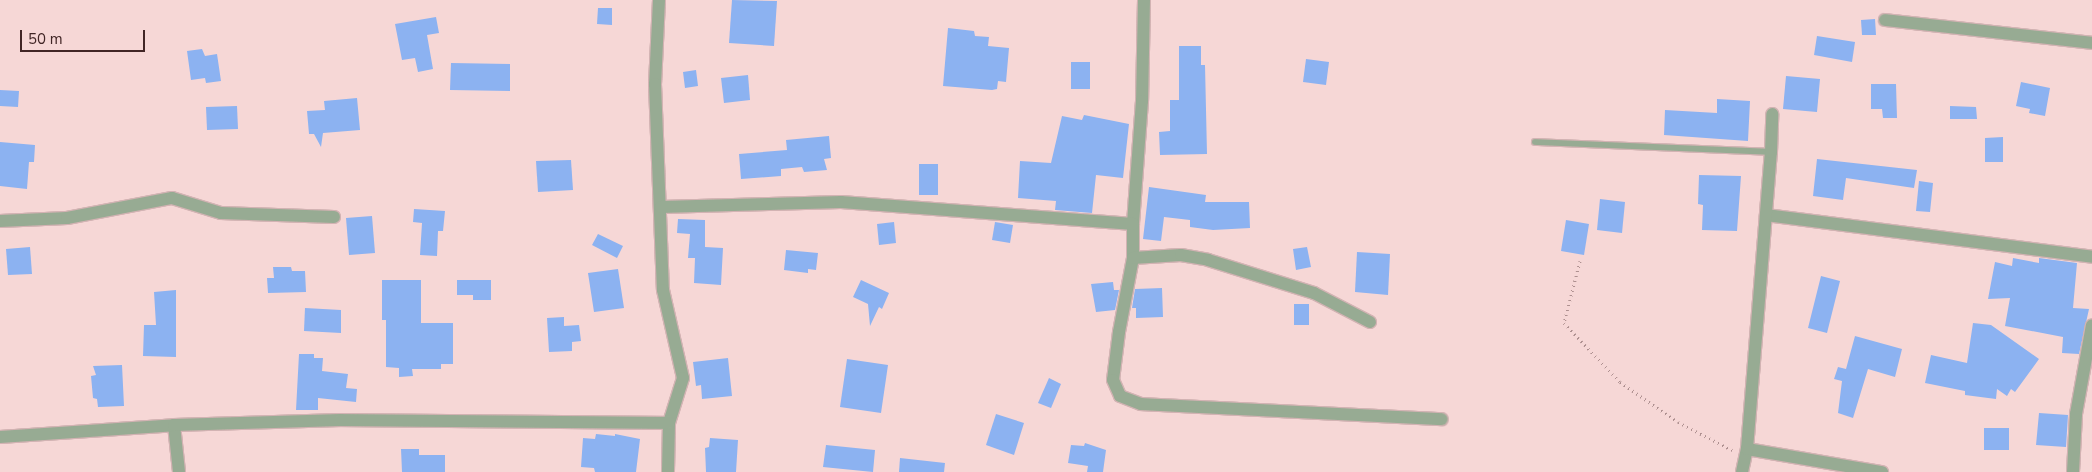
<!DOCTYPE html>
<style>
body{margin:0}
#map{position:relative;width:2092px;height:472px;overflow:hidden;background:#f6d7d6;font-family:"Nunito Sans",sans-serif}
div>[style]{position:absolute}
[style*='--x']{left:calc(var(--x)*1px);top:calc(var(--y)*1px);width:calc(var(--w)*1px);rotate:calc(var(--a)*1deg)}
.building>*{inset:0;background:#8cb2f1}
.path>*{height:3px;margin-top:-1.5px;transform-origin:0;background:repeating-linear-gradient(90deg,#ae9090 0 1px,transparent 0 5px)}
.roads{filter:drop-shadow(1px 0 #d2b3b3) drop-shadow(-1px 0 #d2b3b3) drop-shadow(0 1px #d2b3b3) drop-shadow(0 -1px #d2b3b3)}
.service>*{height:6px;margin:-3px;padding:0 3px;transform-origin:3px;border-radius:3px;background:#97ab93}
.minor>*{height:12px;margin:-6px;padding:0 6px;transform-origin:6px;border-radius:6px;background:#97ab93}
span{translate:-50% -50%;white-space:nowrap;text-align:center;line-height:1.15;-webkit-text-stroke:4.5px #f6d7d6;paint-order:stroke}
.scale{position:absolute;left:20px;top:30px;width:125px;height:22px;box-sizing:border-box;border:2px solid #412525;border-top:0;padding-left:6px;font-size:15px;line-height:18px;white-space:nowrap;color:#412525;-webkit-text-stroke:4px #f6d7d6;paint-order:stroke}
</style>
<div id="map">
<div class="building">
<div style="clip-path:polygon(732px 0,777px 1px,774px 46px,729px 43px)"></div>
<div style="clip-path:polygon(598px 8px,612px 8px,612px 25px,597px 24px)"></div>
<div style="clip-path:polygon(436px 17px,439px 33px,427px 35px,433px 69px,418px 72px,415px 58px,402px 60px,395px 24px)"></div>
<div style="clip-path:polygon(1875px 19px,1876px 35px,1862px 35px,1861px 20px)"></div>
<div style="clip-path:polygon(948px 28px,974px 31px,975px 36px,989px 37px,988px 46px,1009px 48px,1006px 82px,998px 81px,997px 89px,992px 90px,943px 86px)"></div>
<div style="clip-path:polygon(1817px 36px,1855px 42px,1852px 62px,1814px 55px)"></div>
<div style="clip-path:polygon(1179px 46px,1201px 46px,1201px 65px,1205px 65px,1207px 154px,1160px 155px,1159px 132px,1170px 131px,1170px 100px,1179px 100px)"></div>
<div style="clip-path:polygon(202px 49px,205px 56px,217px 54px,221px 81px,206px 83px,205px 78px,191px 80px,187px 51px)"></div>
<div style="clip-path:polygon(1306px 59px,1329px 62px,1326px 85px,1303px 82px)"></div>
<div style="clip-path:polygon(1071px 62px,1090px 62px,1090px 89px,1071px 89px)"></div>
<div style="clip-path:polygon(451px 63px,510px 64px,510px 91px,450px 90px)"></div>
<div style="clip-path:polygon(696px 70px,698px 86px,685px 88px,683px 72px)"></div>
<div style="clip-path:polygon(748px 75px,750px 100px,724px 103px,721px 78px)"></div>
<div style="clip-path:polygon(1786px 76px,1820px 79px,1817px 112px,1783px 109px)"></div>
<div style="clip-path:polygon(2021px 82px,2050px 88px,2045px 116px,2029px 113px,2030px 109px,2016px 106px)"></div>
<div style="clip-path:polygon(1871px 84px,1896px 84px,1897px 118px,1883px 118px,1882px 109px,1871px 109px)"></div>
<div style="clip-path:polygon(0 90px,19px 91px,18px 107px,0 106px)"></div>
<div style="clip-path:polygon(357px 98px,360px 130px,323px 133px,321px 147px,314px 134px,309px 134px,307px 111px,325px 110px,324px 101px)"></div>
<div style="clip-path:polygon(1717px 99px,1750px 101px,1748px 141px,1664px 135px,1665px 110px,1717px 113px)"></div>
<div style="clip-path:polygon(237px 106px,238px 129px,207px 130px,206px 107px)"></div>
<div style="clip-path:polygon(1950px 106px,1976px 107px,1977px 119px,1950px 119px)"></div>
<div style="clip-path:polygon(1084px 115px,1129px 124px,1123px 178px,1096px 175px,1092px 213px,1055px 210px,1056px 201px,1018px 198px,1020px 161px,1051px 163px,1062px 116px,1082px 120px)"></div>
<div style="clip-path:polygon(829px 136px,831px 158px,824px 159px,827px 170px,804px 172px,802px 167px,781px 169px,781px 176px,741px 179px,739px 154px,787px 150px,786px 140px)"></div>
<div style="clip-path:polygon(2003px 137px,2003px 162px,1985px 162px,1985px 138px)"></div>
<div style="clip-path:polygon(0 142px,35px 145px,34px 162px,29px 162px,27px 189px,0 186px)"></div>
<div style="clip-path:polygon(1817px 159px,1917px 170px,1914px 188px,1846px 178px,1843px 200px,1813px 196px)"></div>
<div style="clip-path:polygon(571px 160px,573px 190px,538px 192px,536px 161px)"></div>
<div style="clip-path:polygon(919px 164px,938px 164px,938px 195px,919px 195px)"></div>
<div style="clip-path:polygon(1699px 175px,1741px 176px,1737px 231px,1702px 230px,1703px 205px,1698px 204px)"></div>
<div style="clip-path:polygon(1919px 181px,1933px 183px,1930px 212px,1916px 211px)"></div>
<div style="clip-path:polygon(1149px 187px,1206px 195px,1205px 202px,1249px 202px,1250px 228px,1213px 230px,1190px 227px,1190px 220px,1164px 217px,1161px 241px,1143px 239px)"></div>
<div style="clip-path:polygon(1600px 199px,1625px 202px,1622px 233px,1597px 230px)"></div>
<div style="clip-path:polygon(414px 209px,445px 211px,443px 231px,438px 231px,437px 256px,420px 255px,422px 223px,413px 222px)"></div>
<div style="clip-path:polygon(372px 216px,375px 253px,349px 255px,346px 218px)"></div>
<div style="clip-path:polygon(678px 219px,705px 220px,705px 247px,723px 248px,721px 285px,694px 283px,695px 258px,688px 258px,690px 234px,677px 233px)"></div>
<div style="clip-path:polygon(1566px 220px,1589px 224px,1584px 255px,1561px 251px)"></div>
<div style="clip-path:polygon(894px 222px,896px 243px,879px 245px,877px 224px)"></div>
<div style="clip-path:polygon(995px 222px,1013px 225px,1010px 243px,992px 240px)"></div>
<div style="clip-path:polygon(598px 234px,623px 246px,617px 258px,592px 245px)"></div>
<div style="clip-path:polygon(30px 247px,32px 274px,8px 275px,6px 249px)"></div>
<div style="clip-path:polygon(1307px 247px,1311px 267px,1296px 270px,1293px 249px)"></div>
<div style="clip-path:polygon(786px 250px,818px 253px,816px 270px,808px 269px,808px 273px,784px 270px)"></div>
<div style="clip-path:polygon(1357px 252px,1390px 254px,1388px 295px,1355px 292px)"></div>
<div style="clip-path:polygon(2013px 258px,2039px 263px,2039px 258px,2077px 263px,2073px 308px,2089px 309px,2079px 354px,2062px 353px,2063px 337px,2005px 326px,2010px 298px,1988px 299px,1995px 262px,2012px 266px)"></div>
<div style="clip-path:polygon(273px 267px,291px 267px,292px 271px,305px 271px,306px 292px,268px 293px,267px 278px,274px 278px)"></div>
<div style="clip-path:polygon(618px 269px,624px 308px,594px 312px,588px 273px)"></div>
<div style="clip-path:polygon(1821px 276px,1840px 281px,1827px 333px,1808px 328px)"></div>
<div style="clip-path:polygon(382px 280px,421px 280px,421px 323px,453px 323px,453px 364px,441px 364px,441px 369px,412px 369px,413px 376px,399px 377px,399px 368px,386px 367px,386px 320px,382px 320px)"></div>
<div style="clip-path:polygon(457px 280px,491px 280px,491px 300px,473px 300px,473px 295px,457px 295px)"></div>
<div style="clip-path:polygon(861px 280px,889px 293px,882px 309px,879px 307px,870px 326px,868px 304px,853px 297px)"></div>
<div style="clip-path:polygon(1113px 282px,1114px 290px,1119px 290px,1115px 310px,1096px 312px,1091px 284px)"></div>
<div style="clip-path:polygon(1162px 288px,1163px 317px,1136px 318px,1136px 308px,1132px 308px,1135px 289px)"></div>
<div style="clip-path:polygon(176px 290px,176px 357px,143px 356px,144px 325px,156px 325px,154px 292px)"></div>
<div style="clip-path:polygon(1294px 304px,1309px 304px,1309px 325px,1294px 325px)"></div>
<div style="clip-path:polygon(305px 308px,341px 310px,341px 333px,304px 331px)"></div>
<div style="clip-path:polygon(564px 317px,564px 326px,579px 325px,581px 341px,572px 342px,572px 351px,549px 352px,547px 318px)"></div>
<div style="clip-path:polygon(1973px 323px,1991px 325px,2039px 359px,2015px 392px,2011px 389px,2007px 396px,1997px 389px,1996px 399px,1965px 395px,1965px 391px,1925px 383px,1931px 355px,1967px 363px)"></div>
<div style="clip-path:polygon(1855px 336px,1902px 349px,1895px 377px,1868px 369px,1853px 418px,1838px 413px,1842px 381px,1834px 379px,1838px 367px,1846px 369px)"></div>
<div style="clip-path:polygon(299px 354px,314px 354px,314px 358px,323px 358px,322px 371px,348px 374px,346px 388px,357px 389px,356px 402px,318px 398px,318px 410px,296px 410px)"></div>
<div style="clip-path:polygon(728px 358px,732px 396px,702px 399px,701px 385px,696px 386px,693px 362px)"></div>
<div style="clip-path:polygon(847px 359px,888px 365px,881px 413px,840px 407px)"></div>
<div style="clip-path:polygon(122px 365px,124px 406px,98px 407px,97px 399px,93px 398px,91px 376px,96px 375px,93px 366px)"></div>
<div style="clip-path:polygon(1049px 378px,1061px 384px,1051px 408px,1038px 403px)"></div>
<div style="clip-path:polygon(2039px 413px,2068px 415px,2066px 447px,2036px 445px)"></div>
<div style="clip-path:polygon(996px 414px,1024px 423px,1014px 455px,986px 445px)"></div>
<div style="clip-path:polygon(1984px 428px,2009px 428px,2009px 450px,1984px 450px)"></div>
<div style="clip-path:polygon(596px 434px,615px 436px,615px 434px,640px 439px,636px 472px,595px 472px,594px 468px,581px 467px,583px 438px,595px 439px)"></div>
<div style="clip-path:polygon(710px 438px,738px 440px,736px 472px,706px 472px,705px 448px,709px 447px)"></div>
<div style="clip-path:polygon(1085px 443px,1106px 450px,1103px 472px,1087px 472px,1088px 466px,1068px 463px,1071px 445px,1084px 446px)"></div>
<div style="clip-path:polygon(826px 445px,875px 450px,873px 472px,823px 467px)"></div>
<div style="clip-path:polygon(401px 449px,419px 449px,419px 455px,445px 455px,445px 472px,402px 472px)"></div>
<div style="clip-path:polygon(900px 458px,945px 463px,944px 472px,899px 472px)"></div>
</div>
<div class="path">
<div style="--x:1580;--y:261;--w:64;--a:104.5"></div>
<div style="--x:1564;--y:323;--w:81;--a:46.5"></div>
<div style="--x:1620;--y:382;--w:70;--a:34.6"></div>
<div style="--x:1678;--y:422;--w:61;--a:27.4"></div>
</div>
<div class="roads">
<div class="service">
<div style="--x:1535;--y:142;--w:236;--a:2.4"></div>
</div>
<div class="minor">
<div style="--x:659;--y:0;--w:84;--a:92.7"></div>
<div style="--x:655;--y:84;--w:206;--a:87.8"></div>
<div style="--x:663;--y:290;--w:90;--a:77.2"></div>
<div style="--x:683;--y:378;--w:47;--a:107.3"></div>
<div style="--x:669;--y:423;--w:49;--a:91.2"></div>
<div style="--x:1144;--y:0;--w:101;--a:91.1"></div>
<div style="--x:1142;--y:101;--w:123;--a:94.2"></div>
<div style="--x:1133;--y:224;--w:34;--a:90"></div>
<div style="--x:1133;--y:258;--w:75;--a:100.7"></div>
<div style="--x:1119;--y:332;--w:48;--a:97.1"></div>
<div style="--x:1113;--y:380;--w:17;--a:66"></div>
<div style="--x:1120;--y:396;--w:22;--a:21"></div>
<div style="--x:1141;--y:404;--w:301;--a:2.9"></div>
<div style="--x:1885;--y:20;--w:208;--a:6.3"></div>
<div style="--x:661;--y:207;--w:180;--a:-1.6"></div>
<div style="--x:841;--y:202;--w:293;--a:4.3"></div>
<div style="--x:1766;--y:215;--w:329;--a:7.3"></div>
<div style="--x:0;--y:221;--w:67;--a:-2.6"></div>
<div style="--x:67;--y:218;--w:107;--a:-10.8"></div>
<div style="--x:172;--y:198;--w:51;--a:17"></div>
<div style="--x:221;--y:213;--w:113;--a:2"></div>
<div style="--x:1133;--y:258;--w:48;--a:-3.6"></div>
<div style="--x:1181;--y:255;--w:27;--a:10"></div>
<div style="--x:1208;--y:260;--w:111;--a:17.3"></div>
<div style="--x:1314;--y:293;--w:63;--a:27.4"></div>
<div style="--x:174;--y:425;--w:47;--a:83.9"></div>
<div style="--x:0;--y:437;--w:174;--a:-3.9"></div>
<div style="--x:174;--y:425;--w:167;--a:-1.7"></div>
<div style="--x:341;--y:420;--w:328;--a:0.5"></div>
<div style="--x:1747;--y:449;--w:137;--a:9.7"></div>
<div style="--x:1742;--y:472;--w:24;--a:-78"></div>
<div style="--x:1747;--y:449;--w:298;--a:-85.4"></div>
<div style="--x:1771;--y:152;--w:38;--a:-88"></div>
<div style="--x:2073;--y:472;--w:58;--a:-87"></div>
<div style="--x:2076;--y:414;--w:90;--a:-79.8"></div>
</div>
</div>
<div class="scale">50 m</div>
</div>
